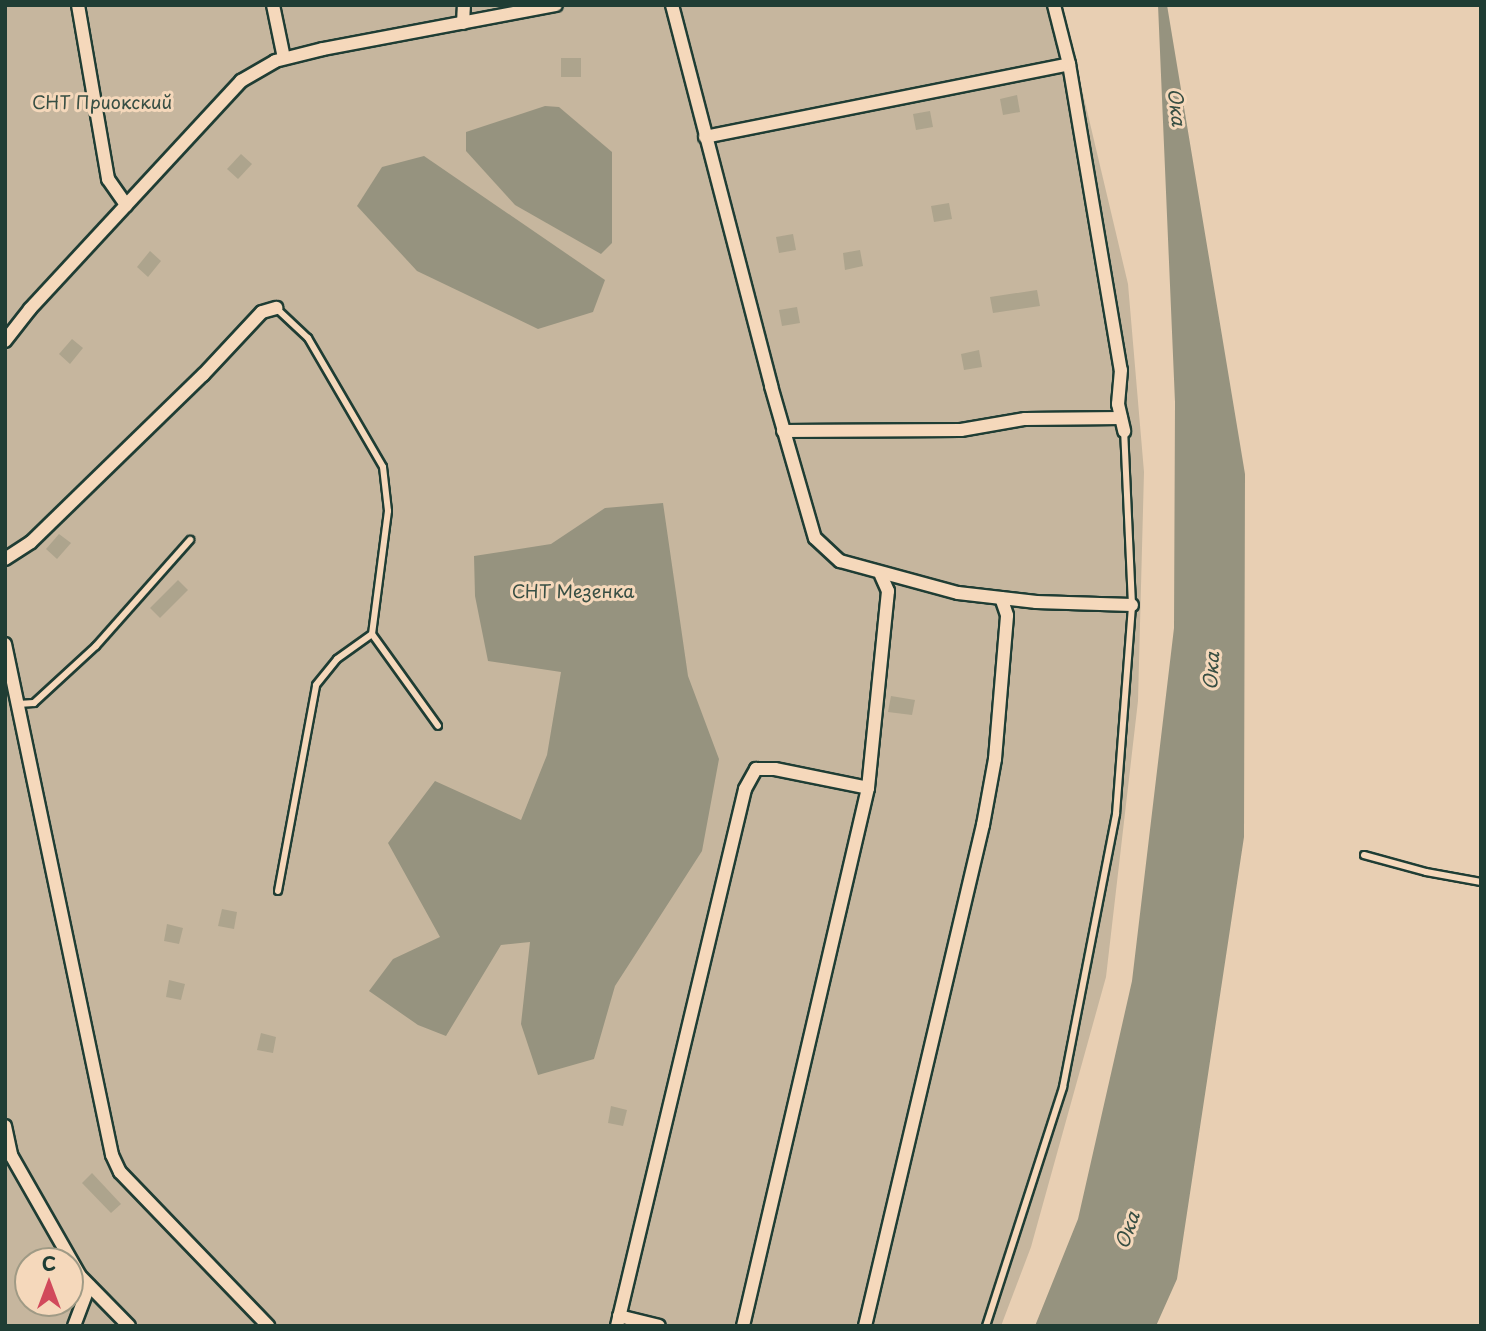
<!DOCTYPE html>
<meta charset="utf-8">
<style>
body{margin:0}
#map{position:relative;width:1486px;height:1331px;overflow:hidden;background:#e8cfb3;font-family:"Playpen Sans",sans-serif}
div>[style]{position:absolute}
[style*='--x']{left:calc(var(--x)*1px);top:calc(var(--y)*1px);width:calc(var(--w)*1px);rotate:calc(var(--a)*1deg)}
.green>*{inset:0;background:#c6b69e}
.water>*{inset:0;background:#96937f}
.building>*{inset:0;background:#ada48d}
.roads{filter:drop-shadow(2px 0 #1f3d34) drop-shadow(-2px 0 #1f3d34) drop-shadow(0 2px #1f3d34) drop-shadow(0 -2px #1f3d34)}
.lane>*{height:6px;margin:-3px;padding:0 3px;transform-origin:3px;border-radius:3px;background:#f5d8bb}
.street>*{height:12px;margin:-6px;padding:0 6px;transform-origin:6px;border-radius:6px;background:#f5d8bb}
span{translate:-50% -50%;white-space:nowrap;text-align:center;line-height:1.15;-webkit-text-stroke:6px #f5d8bb;paint-order:stroke}
.park-label{font-size:18px;color:#384f44}
.water-label{font-size:19px;color:#374e43;font-style:italic}
.frame{position:absolute;inset:0;border:7px solid #1f3d34;pointer-events:none}
.north{position:absolute;left:14px;top:1247px;width:70px;height:70px;box-sizing:border-box;background:#f5d8bb;border:2px solid #9f9a85;border-radius:50%;rotate:0deg;font-size:19px;font-weight:700;line-height:28px;text-align:center;color:#1f3d34}
.north::after{content:'';display:block;margin:auto;width:24px;height:32px;background:#d1495b;clip-path:polygon(50% 0,100% 100%,50% 72%,0 100%)}
</style>
<div id="map">
<div class="green">
<div style="clip-path:polygon(evenodd,5px 5px,1062px 5px,1128px 284px,1144px 472px,1138px 701px,1106px 977px,1031px 1247px,1001px 1326px,5px 1326px,5px 5px,28px 1261px,70px 1261px,70px 1303px,28px 1303px,28px 1261px)"></div>
</div>
<div class="water">
<div style="clip-path:polygon(1158px 5px,1167px 5px,1245px 474px,1244px 837px,1177px 1279px,1156px 1326px,1035px 1326px,1078px 1219px,1132px 981px,1174px 628px,1175px 402px)"></div>
<div style="clip-path:polygon(545px 106px,559px 107px,612px 152px,612px 243px,601px 254px,515px 205px,466px 151px,466px 132px)"></div>
<div style="clip-path:polygon(424px 156px,605px 280px,593px 312px,538px 329px,417px 271px,357px 206px,382px 167px)"></div>
<div style="clip-path:polygon(663px 503px,688px 676px,719px 759px,702px 851px,615px 986px,594px 1059px,538px 1075px,521px 1024px,530px 942px,501px 945px,446px 1036px,418px 1025px,369px 991px,393px 959px,440px 937px,388px 843px,435px 781px,521px 820px,547px 755px,561px 672px,488px 661px,475px 596px,474px 556px,551px 544px,605px 508px)"></div>
</div>
<div class="building">
<div style="clip-path:polygon(561px 58px,581px 58px,581px 77px,561px 77px)"></div>
<div style="clip-path:polygon(1017px 95px,1020px 112px,1003px 115px,1000px 99px)"></div>
<div style="clip-path:polygon(930px 111px,933px 127px,916px 130px,913px 114px)"></div>
<div style="clip-path:polygon(241px 154px,252px 164px,238px 179px,227px 169px)"></div>
<div style="clip-path:polygon(949px 203px,952px 219px,934px 222px,931px 206px)"></div>
<div style="clip-path:polygon(793px 234px,796px 250px,779px 253px,776px 237px)"></div>
<div style="clip-path:polygon(860px 250px,863px 266px,845px 270px,843px 253px)"></div>
<div style="clip-path:polygon(150px 251px,161px 261px,148px 277px,137px 267px)"></div>
<div style="clip-path:polygon(1037px 290px,1040px 306px,993px 313px,990px 297px)"></div>
<div style="clip-path:polygon(797px 307px,800px 323px,782px 326px,779px 310px)"></div>
<div style="clip-path:polygon(72px 339px,83px 348px,70px 364px,59px 354px)"></div>
<div style="clip-path:polygon(979px 350px,982px 367px,964px 370px,961px 354px)"></div>
<div style="clip-path:polygon(59px 534px,71px 543px,57px 559px,46px 549px)"></div>
<div style="clip-path:polygon(178px 580px,188px 590px,160px 618px,150px 608px)"></div>
<div style="clip-path:polygon(891px 696px,915px 700px,912px 715px,888px 712px)"></div>
<div style="clip-path:polygon(222px 909px,237px 912px,234px 929px,218px 926px)"></div>
<div style="clip-path:polygon(167px 924px,183px 928px,179px 944px,164px 941px)"></div>
<div style="clip-path:polygon(169px 980px,185px 984px,181px 1000px,166px 997px)"></div>
<div style="clip-path:polygon(261px 1033px,276px 1037px,273px 1053px,257px 1050px)"></div>
<div style="clip-path:polygon(611px 1106px,627px 1110px,623px 1126px,608px 1123px)"></div>
<div style="clip-path:polygon(92px 1173px,121px 1204px,111px 1213px,82px 1183px)"></div>
</div>
<div class="roads">
<div class="lane">
<div style="--x:276;--y:308;--w:44;--a:43.2"></div>
<div style="--x:308;--y:338;--w:149;--a:59.8"></div>
<div style="--x:383;--y:467;--w:44;--a:83.5"></div>
<div style="--x:388;--y:511;--w:124;--a:97.4"></div>
<div style="--x:372;--y:634;--w:113;--a:54.3"></div>
<div style="--x:18;--y:704;--w:16;--a:-4"></div>
<div style="--x:34;--y:703;--w:84;--a:-42.6"></div>
<div style="--x:96;--y:646;--w:142;--a:-48.4"></div>
<div style="--x:1364;--y:855;--w:64;--a:15.3"></div>
<div style="--x:1426;--y:872;--w:56;--a:10.3"></div>
<div style="--x:278;--y:891;--w:209;--a:-79.5"></div>
<div style="--x:316;--y:685;--w:33;--a:-51"></div>
<div style="--x:337;--y:659;--w:43;--a:-35.5"></div>
<div style="--x:986;--y:1326;--w:251;--a:-72.1"></div>
<div style="--x:1063;--y:1087;--w:278;--a:-79"></div>
<div style="--x:1116;--y:814;--w:210;--a:-85.6"></div>
<div style="--x:1132;--y:605;--w:174;--a:-92.6"></div>
</div>
<div class="street">
<div style="--x:78;--y:5;--w:177;--a:80.2"></div>
<div style="--x:108;--y:179;--w:32;--a:55"></div>
<div style="--x:273;--y:5;--w:54;--a:78.3"></div>
<div style="--x:672;--y:5;--w:394;--a:75.4"></div>
<div style="--x:771;--y:386;--w:158;--a:73.9"></div>
<div style="--x:815;--y:538;--w:34;--a:43"></div>
<div style="--x:840;--y:561;--w:122;--a:15.2"></div>
<div style="--x:958;--y:593;--w:79;--a:6.6"></div>
<div style="--x:1036;--y:602;--w:96;--a:1.8"></div>
<div style="--x:463;--y:23;--w:18;--a:-87"></div>
<div style="--x:1069;--y:64;--w:310;--a:80.4"></div>
<div style="--x:1121;--y:370;--w:34;--a:95"></div>
<div style="--x:1118;--y:404;--w:28;--a:77"></div>
<div style="--x:705;--y:137;--w:371;--a:-11.3"></div>
<div style="--x:1069;--y:64;--w:61;--a:-104.3"></div>
<div style="--x:5;--y:341;--w:41;--a:-52"></div>
<div style="--x:30;--y:309;--w:311;--a:-47.2"></div>
<div style="--x:241;--y:81;--w:39;--a:-30"></div>
<div style="--x:275;--y:61;--w:49;--a:-14"></div>
<div style="--x:323;--y:49;--w:237;--a:-10.7"></div>
<div style="--x:783;--y:431;--w:178;--a:-0.3"></div>
<div style="--x:961;--y:430;--w:65;--a:-9.8"></div>
<div style="--x:1025;--y:419;--w:96;--a:-0.6"></div>
<div style="--x:5;--y:559;--w:31;--a:-33"></div>
<div style="--x:31;--y:542;--w:240;--a:-44.2"></div>
<div style="--x:203;--y:375;--w:86;--a:-46.9"></div>
<div style="--x:262;--y:312;--w:15;--a:-16"></div>
<div style="--x:5;--y:644;--w:522;--a:78.17"></div>
<div style="--x:112;--y:1155;--w:19;--a:65"></div>
<div style="--x:120;--y:1172;--w:214;--a:46.1"></div>
<div style="--x:5;--y:1126;--w:30;--a:78"></div>
<div style="--x:11;--y:1155;--w:139;--a:60.3"></div>
<div style="--x:80;--y:1276;--w:70;--a:45.6"></div>
<div style="--x:619;--y:1316;--w:41;--a:14"></div>
<div style="--x:74;--y:1326;--w:43;--a:-69.4"></div>
<div style="--x:617;--y:1326;--w:552;--a:-76.59"></div>
<div style="--x:745;--y:789;--w:23;--a:-61"></div>
<div style="--x:756;--y:769;--w:19;--a:0"></div>
<div style="--x:775;--y:769;--w:95;--a:11.5"></div>
<div style="--x:743;--y:1326;--w:552;--a:-76.92"></div>
<div style="--x:868;--y:788;--w:198;--a:-84.2"></div>
<div style="--x:888;--y:591;--w:17;--a:-114"></div>
<div style="--x:865;--y:1326;--w:515;--a:-76.75"></div>
<div style="--x:983;--y:825;--w:67;--a:-79.7"></div>
<div style="--x:995;--y:759;--w:144;--a:-85.2"></div>
<div style="--x:1007;--y:615;--w:18;--a:-109"></div>
</div>
</div>
<div class="park-label">
<span style="left:102px;top:102px">СНТ Приокский</span>
<span style="left:573px;top:591px">СНТ Мезенка</span>
</div>
<div class="water-label">
<span style="left:1177px;top:107px;rotate:83deg">Ока</span>
<span style="left:1211px;top:671px;rotate:-86deg">Ока</span>
<span style="left:1127px;top:1230px;rotate:-70deg">Ока</span>
</div>
<div class="frame"></div>
<div class="north">С</div>
</div>
